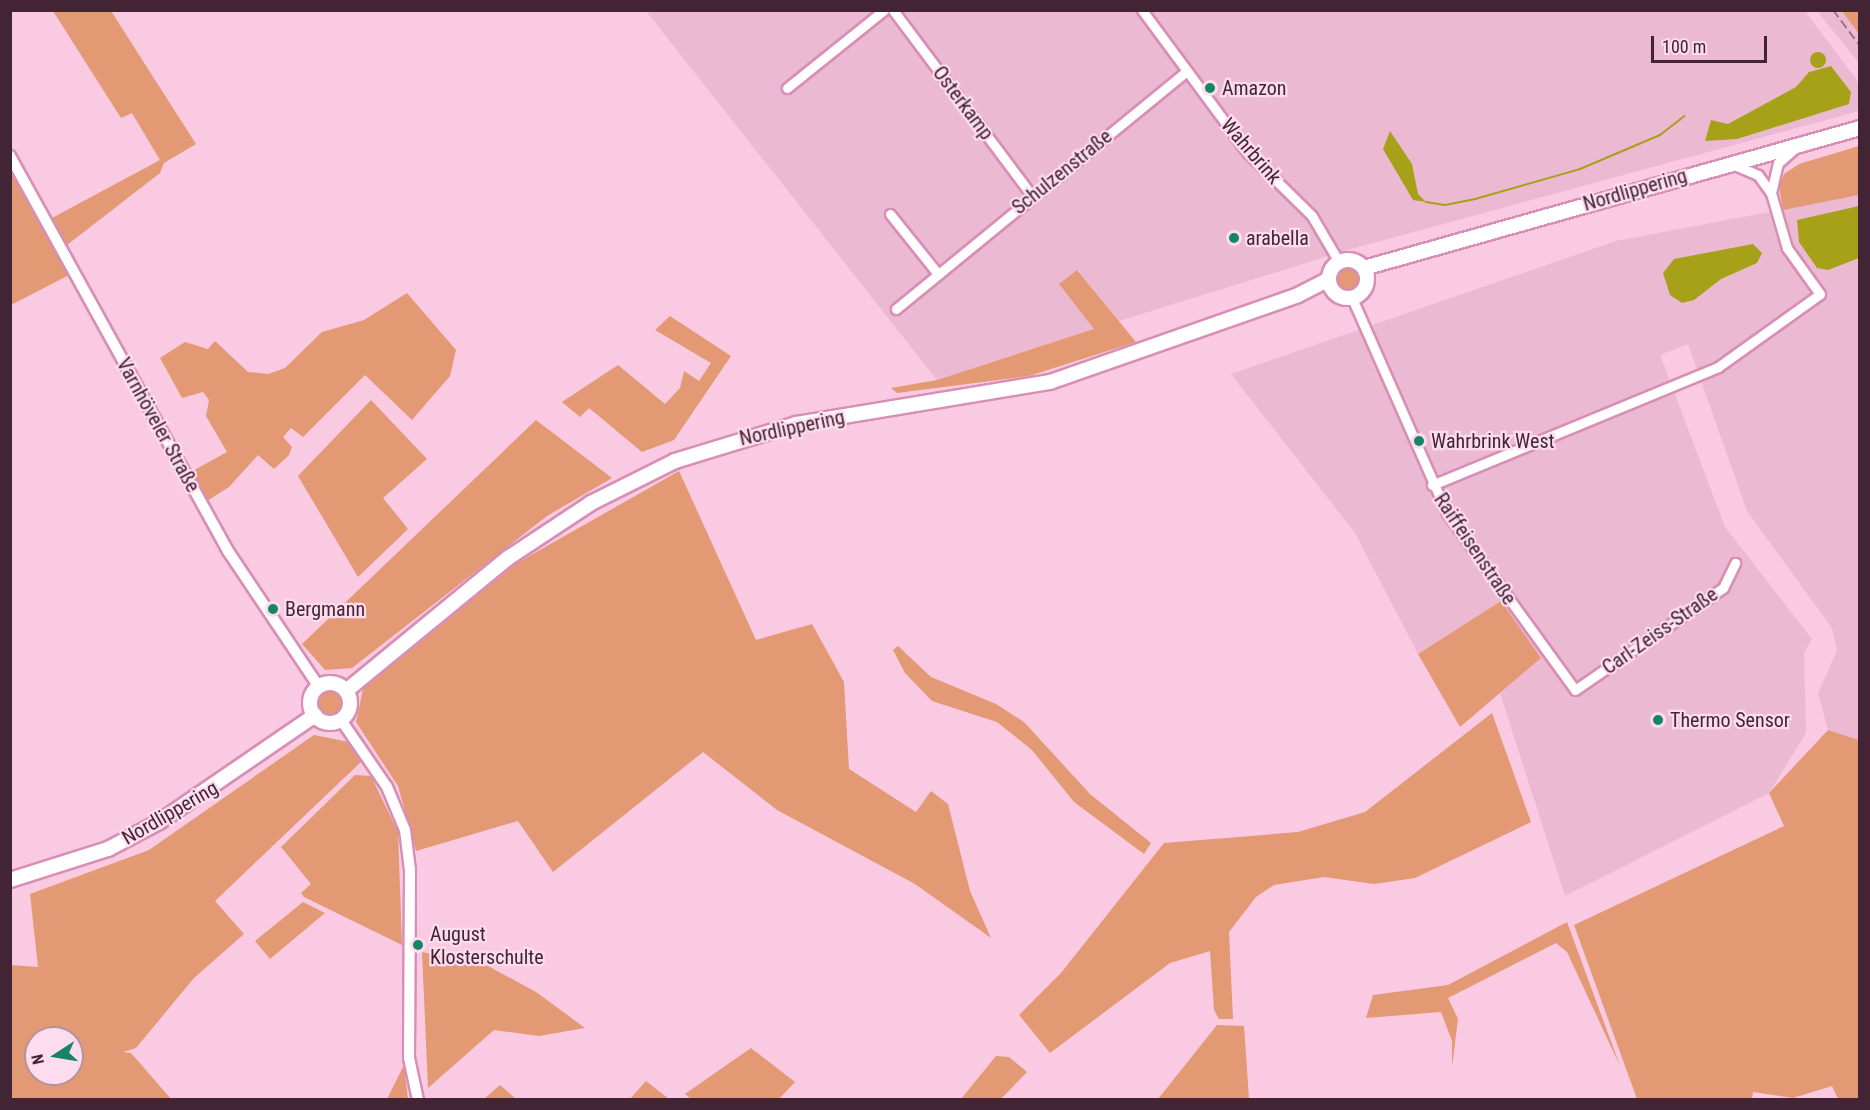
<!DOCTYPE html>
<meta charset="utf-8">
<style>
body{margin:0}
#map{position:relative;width:1870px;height:1110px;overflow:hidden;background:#facae2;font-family:"Roboto Condensed",sans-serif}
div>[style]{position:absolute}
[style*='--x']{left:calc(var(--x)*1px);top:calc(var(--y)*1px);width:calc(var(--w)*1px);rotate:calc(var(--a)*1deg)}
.built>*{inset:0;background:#ebb9d2}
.green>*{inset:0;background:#e39974}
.round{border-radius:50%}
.water>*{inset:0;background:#a6a119}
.stream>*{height:2px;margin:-1px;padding:0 1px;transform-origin:1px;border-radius:1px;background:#a6a119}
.roads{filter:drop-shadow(2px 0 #d98eb6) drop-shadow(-2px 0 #d98eb6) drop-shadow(0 2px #d98eb6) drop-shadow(0 -2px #d98eb6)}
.minor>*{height:9px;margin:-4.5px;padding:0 4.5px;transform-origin:4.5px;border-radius:4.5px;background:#fff}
.tertiary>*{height:10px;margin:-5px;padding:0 5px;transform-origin:5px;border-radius:5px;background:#fff}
.primary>*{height:14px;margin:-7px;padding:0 7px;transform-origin:7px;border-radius:7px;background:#fff}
.primary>.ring{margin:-7px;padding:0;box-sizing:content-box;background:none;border:14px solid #fff;border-radius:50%}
.rail>*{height:2px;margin-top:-1px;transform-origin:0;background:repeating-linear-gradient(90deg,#977184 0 9px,transparent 0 13.5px)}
.dots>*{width:16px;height:16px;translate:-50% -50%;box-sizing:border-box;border:3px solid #fddded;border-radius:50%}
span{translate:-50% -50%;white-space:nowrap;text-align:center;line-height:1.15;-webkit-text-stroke:4.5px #fddded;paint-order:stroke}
.poi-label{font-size:20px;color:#422434}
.left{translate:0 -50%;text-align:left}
.street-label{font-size:20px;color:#422434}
.frame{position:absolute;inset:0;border:12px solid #422434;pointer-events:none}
.north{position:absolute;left:24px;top:1026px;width:60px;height:60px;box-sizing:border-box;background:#fddded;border:2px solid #b293a3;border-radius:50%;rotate:258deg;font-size:16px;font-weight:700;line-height:24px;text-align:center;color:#422434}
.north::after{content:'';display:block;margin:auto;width:21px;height:27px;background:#158665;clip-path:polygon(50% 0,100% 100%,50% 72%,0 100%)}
.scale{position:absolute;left:1651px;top:36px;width:116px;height:27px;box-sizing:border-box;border:3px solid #422434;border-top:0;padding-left:8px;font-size:18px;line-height:21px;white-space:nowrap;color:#422434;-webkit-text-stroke:4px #fddded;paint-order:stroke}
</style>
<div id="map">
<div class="built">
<div style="clip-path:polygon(646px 11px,1805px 11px,1859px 83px,1859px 111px,1351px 249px,1119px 321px,1077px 270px,1060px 284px,1095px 329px,937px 380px)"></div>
<div style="clip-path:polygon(1817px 11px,1842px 11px,1859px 34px,1859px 63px)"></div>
<div style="clip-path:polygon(1859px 195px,1859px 740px,1828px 730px,1818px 693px,1837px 651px,1832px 628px,1747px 511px,1688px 344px,1660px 355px,1725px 527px,1812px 639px,1804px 653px,1806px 733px,1769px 793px,1565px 896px,1500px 693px,1541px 658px,1501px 601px,1418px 654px,1355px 533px,1231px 374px,1616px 241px)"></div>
</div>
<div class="green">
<div style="clip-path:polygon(53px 11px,111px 11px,196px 144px,164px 163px,160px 173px,67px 245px,52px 218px,160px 160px,132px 113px,121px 118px)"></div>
<div style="clip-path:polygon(1842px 11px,1859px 11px,1859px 34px)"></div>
<div style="clip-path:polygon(1859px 146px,1859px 195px,1783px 210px,1779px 187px,1784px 174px,1799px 164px)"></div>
<div style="clip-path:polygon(10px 171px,71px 274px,11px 305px,10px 305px)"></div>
<div class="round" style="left:1333px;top:264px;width:30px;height:30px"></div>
<div style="clip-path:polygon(1077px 270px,1136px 342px,1029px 376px,897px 393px,891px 388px,937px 380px,1094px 329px,1059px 284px)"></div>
<div style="clip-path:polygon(407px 293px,456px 350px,450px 376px,412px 420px,365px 375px,303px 437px,291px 428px,283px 437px,292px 447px,289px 455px,274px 469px,258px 455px,229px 487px,207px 501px,191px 472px,227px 452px,206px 416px,209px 400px,203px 392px,182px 398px,160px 358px,185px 342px,208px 349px,215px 341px,248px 372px,268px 374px,285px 368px,322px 332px,364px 320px)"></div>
<div style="clip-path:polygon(670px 316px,731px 356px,674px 440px,642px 452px,589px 408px,580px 417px,562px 402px,618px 365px,665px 404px,680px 388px,684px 371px,699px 381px,711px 363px,655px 330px)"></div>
<div style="clip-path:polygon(371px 400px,427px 459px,383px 498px,408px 529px,358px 577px,298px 476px)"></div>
<div style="clip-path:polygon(536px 420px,612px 478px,547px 516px,352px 668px,325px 670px,302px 644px)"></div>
<div style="clip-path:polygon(679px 471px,756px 640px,812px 624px,844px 682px,849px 769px,916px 812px,931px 791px,948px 804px,970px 891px,991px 938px,915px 884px,777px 810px,703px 752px,553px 872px,518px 821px,416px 851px,398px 786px,356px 722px,363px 689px,517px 563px)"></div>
<div style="clip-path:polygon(1501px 601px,1541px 658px,1460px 727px,1418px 654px)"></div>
<div style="clip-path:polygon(898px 646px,931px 677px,996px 704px,1024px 722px,1090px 794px,1151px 843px,1144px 854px,1074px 802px,1032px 750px,997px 722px,932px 701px,905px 673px,893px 650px)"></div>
<div class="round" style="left:315px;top:688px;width:30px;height:30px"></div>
<div style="clip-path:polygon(1492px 713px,1531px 822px,1415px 878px,1374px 884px,1324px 877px,1274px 885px,1256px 897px,1229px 932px,1233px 1019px,1219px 1019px,1214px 1010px,1210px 951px,1170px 963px,1050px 1053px,1019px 1015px,1061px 973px,1164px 843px,1298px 832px,1365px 812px)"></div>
<div style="clip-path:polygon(1828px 730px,1859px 740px,1859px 1099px,1838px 1099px,1832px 1086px,1793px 1098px,1753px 1092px,1752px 1099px,1637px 1099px,1574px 925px,1784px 826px,1769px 793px)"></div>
<div style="clip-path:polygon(evenodd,314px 735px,349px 742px,362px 761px,215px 901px,244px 934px,194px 978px,136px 1048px,123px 1052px,131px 1053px,171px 1099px,11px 1099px,11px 965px,38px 967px,30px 894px,149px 850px,314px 735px,36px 1038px,72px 1038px,72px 1074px,36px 1074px,36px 1038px)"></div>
<div style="clip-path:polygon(355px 775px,371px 776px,398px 832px,402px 945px,304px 897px,301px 893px,311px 884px,281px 847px)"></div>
<div style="clip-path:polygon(303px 902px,325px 913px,270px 959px,255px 941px)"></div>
<div style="clip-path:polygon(1567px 922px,1620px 1066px,1567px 952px,1556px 943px,1448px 998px,1458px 1019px,1452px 1067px,1452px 1041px,1441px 1012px,1366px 1018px,1373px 995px,1448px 985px)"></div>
<div style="clip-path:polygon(422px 952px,488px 966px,536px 992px,585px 1028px,539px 1036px,494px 1030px,428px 1088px)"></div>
<div style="clip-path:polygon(1217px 1025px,1244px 1026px,1249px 1099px,1158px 1099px)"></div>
<div style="clip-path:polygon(751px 1048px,795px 1082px,779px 1099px,691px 1099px,685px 1094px)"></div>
<div style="clip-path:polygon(996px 1056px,1009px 1057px,1027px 1072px,1001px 1099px,961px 1099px)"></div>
<div style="clip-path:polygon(404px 1065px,408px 1099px,387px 1099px)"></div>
<div style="clip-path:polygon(646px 1081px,669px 1099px,630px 1099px)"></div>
<div style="clip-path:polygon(500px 1085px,516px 1099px,484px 1099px)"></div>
</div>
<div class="water">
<div class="round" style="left:1810px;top:52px;width:16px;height:16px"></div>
<div style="clip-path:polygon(1831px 66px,1851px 92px,1849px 104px,1737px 139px,1705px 141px,1711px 120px,1728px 124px,1796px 87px,1809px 72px)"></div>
<div style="clip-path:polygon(1390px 131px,1412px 164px,1418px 194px,1426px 202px,1413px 200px,1383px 149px)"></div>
<div style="clip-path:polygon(1859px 206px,1859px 258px,1828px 270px,1817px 268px,1799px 242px,1797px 220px)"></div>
<div style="clip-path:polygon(1753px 244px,1762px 253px,1757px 263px,1721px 279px,1694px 300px,1682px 303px,1670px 295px,1663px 273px,1674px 259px)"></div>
</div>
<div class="stream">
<div style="--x:1426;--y:202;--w:19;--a:9"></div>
<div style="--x:1445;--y:205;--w:31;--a:-11"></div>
<div style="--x:1475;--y:199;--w:109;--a:-15.9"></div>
<div style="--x:1580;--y:169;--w:87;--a:-23"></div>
<div style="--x:1660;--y:135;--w:31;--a:-38"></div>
</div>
<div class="roads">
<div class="minor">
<div style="--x:893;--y:10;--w:232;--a:53.2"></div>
<div style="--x:1142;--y:10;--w:178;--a:53.5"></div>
<div style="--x:1248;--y:153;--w:90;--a:44.5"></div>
<div style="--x:1312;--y:216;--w:53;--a:59.6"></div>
<div style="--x:787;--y:88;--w:124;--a:-38.8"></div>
<div style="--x:1771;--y:193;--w:31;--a:-77"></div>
<div style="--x:1778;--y:163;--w:20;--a:-41"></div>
<div style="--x:890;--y:214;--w:77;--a:51.3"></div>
<div style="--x:1352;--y:298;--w:235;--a:66.2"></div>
<div style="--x:1447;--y:513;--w:218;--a:54.1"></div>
<div style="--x:1575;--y:690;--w:180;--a:-34.6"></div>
<div style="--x:1723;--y:588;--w:28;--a:-64"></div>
<div style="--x:896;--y:309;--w:376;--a:-39.3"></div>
<div style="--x:1432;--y:485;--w:309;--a:-22.4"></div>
<div style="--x:1718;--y:367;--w:125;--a:-35.6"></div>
<div style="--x:1820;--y:294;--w:57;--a:-125.7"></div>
<div style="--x:1787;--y:248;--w:57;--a:-106.2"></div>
<div style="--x:1771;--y:193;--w:22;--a:-126"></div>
<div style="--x:1758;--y:175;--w:26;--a:-157"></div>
</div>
<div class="tertiary">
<div style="--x:10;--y:156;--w:451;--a:61.1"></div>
<div style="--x:228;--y:551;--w:164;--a:56.2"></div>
<div style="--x:341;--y:720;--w:81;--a:55.5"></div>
<div style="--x:387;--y:787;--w:47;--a:67.3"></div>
<div style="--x:405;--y:830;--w:40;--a:82.9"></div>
<div style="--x:410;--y:870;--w:188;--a:90.3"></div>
<div style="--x:409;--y:1058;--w:43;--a:77.9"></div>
</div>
<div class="primary">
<div class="ring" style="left:1329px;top:260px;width:24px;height:24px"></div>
<div style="--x:1364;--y:268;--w:515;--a:-15.76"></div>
<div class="ring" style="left:310px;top:683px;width:26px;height:26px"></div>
<div style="--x:346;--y:691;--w:210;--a:-39.4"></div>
<div style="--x:508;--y:558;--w:100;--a:-33.5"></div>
<div style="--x:591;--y:503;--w:94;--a:-26.6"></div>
<div style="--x:675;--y:461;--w:127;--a:-17"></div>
<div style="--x:796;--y:424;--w:257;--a:-9.4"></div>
<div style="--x:1050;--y:382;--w:263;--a:-19.3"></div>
<div style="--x:1298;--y:295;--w:34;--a:-27"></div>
<div style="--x:10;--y:880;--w:103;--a:-17.6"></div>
<div style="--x:108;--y:849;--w:58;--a:-27.9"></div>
<div style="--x:159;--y:822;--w:189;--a:-34.4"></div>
</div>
</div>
<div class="rail">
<div style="--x:1833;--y:10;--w:45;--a:53.1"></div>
</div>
<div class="dots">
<div style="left:1210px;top:88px;background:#158665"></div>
<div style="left:1234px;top:238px;background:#158665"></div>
<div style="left:1419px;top:441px;background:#158665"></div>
<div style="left:273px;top:609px;background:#158665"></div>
<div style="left:1658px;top:720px;background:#158665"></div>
<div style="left:418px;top:945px;background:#158665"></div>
</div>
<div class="poi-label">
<span class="left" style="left:1222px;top:88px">Amazon</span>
<span class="left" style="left:1246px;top:238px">arabella</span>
<span class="left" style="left:1431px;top:441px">Wahrbrink West</span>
<span class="left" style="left:285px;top:609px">Bergmann</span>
<span class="left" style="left:1670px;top:720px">Thermo Sensor</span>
<span class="left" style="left:430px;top:946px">August<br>Klosterschulte</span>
</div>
<div class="street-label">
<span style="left:963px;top:103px;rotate:53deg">Osterkamp</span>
<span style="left:1251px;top:151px;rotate:49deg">Wahrbrink</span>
<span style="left:1062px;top:172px;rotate:-39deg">Schulzenstraße</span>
<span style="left:1635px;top:190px;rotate:-16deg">Nordlippering</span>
<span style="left:158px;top:425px;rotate:61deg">Varnhöveler Straße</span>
<span style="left:792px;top:428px;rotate:-12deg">Nordlippering</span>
<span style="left:1475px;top:549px;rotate:56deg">Raiffeisenstraße</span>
<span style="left:1660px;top:631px;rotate:-35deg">Carl-Zeiss-Straße</span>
<span style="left:170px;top:813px;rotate:-30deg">Nordlippering</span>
</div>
<div class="frame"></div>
<div class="north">N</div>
<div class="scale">100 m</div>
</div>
